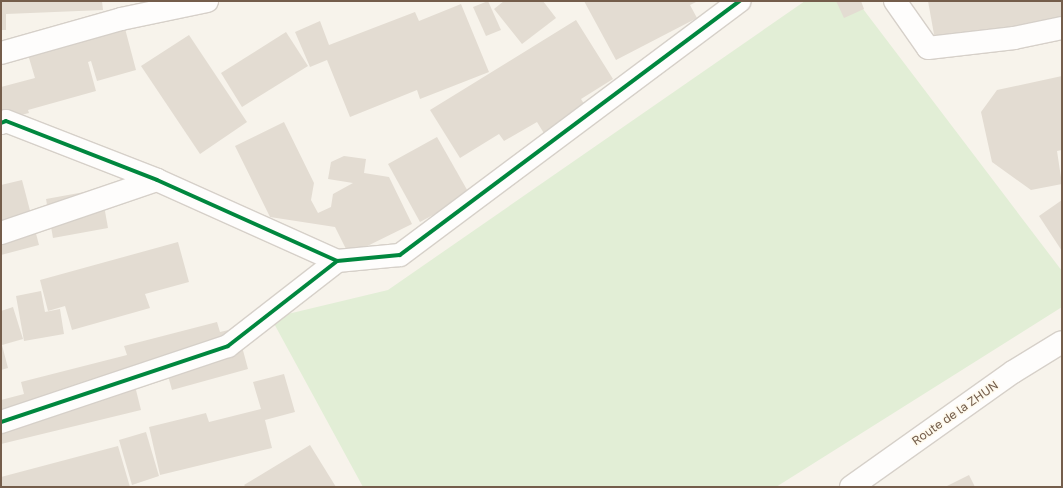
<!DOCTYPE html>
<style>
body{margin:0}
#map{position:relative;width:1063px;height:488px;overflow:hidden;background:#f7f3eb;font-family:"Golos Text",sans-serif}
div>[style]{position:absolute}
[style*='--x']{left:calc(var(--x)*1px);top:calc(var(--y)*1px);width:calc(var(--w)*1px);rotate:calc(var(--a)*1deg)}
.green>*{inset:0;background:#e2eed6}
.building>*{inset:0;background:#e3dcd2}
.roads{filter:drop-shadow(1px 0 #d6d0c9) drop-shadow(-1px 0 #d6d0c9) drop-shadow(0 1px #d6d0c9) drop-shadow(0 -1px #d6d0c9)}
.minor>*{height:22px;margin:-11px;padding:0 11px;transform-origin:11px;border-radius:11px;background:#fefdfc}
.cycleway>*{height:4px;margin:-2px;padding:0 2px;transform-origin:2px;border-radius:2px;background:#00873e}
span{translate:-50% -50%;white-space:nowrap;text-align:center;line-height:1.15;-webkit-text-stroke:3px #fef9ec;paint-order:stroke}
.street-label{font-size:12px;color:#745d4b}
.frame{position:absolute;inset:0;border:2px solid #745d4b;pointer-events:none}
</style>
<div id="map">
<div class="green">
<div style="clip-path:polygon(805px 1px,857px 1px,1062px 271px,1062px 307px,776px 487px,363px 487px,271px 318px,388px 290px)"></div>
</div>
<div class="building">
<div style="clip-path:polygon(1px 1px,102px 1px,103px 10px,6px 14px,6px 30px,1px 30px)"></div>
<div style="clip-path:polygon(488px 1px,501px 30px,486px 36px,473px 7px)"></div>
<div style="clip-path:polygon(504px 1px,543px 1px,556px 18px,522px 44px,494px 9px)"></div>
<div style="clip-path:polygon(584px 1px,698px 1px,690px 5px,697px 18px,616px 60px)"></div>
<div style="clip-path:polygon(836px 1px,861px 1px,864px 9px,844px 18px)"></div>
<div style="clip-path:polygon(928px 1px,1062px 1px,1062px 18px,935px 40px)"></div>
<div style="clip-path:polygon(461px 4px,489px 72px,420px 99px,417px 90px,350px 117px,327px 60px,310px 67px,295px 32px,320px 21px,329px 45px,415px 12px,419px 21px)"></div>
<div style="clip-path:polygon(576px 20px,613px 79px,581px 99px,588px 110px,545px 135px,537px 122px,504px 141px,499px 134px,460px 158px,430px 110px)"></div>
<div style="clip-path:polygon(123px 21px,136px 70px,97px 81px,91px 61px,88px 62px,96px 91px,28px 110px,29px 113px,1px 120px,1px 87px,35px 78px,26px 48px)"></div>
<div style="clip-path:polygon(286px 32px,308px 66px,242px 107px,221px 73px)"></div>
<div style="clip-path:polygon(189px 35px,247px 122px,200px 154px,141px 66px)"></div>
<div style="clip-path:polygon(1062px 76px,1062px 150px,1057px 151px,1062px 184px,1031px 190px,992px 162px,981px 112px,997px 90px)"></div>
<div style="clip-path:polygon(284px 122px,314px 183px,311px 200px,318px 213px,331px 207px,333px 194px,353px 183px,328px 179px,331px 162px,344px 156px,366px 159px,364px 173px,389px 177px,412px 224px,349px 255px,335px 227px,270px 217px,235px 146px)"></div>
<div style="clip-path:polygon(437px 137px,470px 195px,420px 222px,388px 164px)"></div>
<div style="clip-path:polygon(22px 180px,39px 245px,1px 255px,1px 185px)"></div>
<div style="clip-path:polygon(101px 189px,108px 228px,53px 238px,46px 199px)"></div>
<div style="clip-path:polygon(1062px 200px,1062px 251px,1039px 216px)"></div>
<div style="clip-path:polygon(178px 242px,189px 282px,145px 294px,150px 308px,72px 330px,65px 306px,48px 311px,40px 280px)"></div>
<div style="clip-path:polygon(41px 291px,45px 312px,60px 309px,64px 334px,24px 341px,16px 296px)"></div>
<div style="clip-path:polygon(13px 307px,23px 339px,2px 345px,8px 368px,1px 370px,1px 311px)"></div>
<div style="clip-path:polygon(217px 322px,220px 332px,237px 328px,248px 369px,172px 390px,165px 365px,132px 374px,141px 410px,1px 444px,1px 400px,24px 394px,21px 382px,127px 355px,124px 346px)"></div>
<div style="clip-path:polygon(284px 374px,295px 412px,265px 420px,272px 448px,160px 475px,149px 427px,206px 413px,209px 422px,261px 409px,253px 382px)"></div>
<div style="clip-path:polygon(146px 432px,159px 476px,132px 485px,119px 440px)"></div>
<div style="clip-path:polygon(310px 445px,336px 487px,246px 487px,244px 485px)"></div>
<div style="clip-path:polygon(118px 446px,130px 487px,1px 487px,1px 477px)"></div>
<div style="clip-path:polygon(969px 475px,975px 487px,945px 487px)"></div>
</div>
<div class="roads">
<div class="minor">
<div style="--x:895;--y:1;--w:57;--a:54.9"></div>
<div style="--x:928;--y:48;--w:87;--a:-6.6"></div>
<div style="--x:1014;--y:38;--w:49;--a:-11.8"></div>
<div style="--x:1;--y:53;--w:125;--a:-15.8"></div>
<div style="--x:121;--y:19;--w:88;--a:-11.8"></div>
<div style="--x:1;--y:123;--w:5;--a:-22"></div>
<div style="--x:6;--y:121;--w:162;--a:21.3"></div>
<div style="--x:157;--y:180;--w:197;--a:24.2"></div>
<div style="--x:337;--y:261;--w:63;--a:-5.4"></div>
<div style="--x:400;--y:255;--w:424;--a:-36.8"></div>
<div style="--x:1;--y:233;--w:165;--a:-18.8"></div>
<div style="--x:1;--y:422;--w:239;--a:-18.5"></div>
<div style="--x:228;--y:346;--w:138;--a:-37.9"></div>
<div style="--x:851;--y:487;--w:199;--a:-35.4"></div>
<div style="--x:1013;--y:372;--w:57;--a:-31.5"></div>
</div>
</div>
<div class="cycleway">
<div style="--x:1;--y:123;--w:5;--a:-22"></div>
<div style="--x:6;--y:121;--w:162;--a:21.3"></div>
<div style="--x:157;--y:180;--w:197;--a:24.2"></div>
<div style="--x:337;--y:261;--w:63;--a:-5.4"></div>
<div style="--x:400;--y:255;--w:424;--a:-36.8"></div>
<div style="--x:1;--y:422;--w:239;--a:-18.5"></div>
<div style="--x:228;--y:346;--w:138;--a:-37.9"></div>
</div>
<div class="street-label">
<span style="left:955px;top:413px;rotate:-35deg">Route de la ZHUN</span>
</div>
<div class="frame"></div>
</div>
